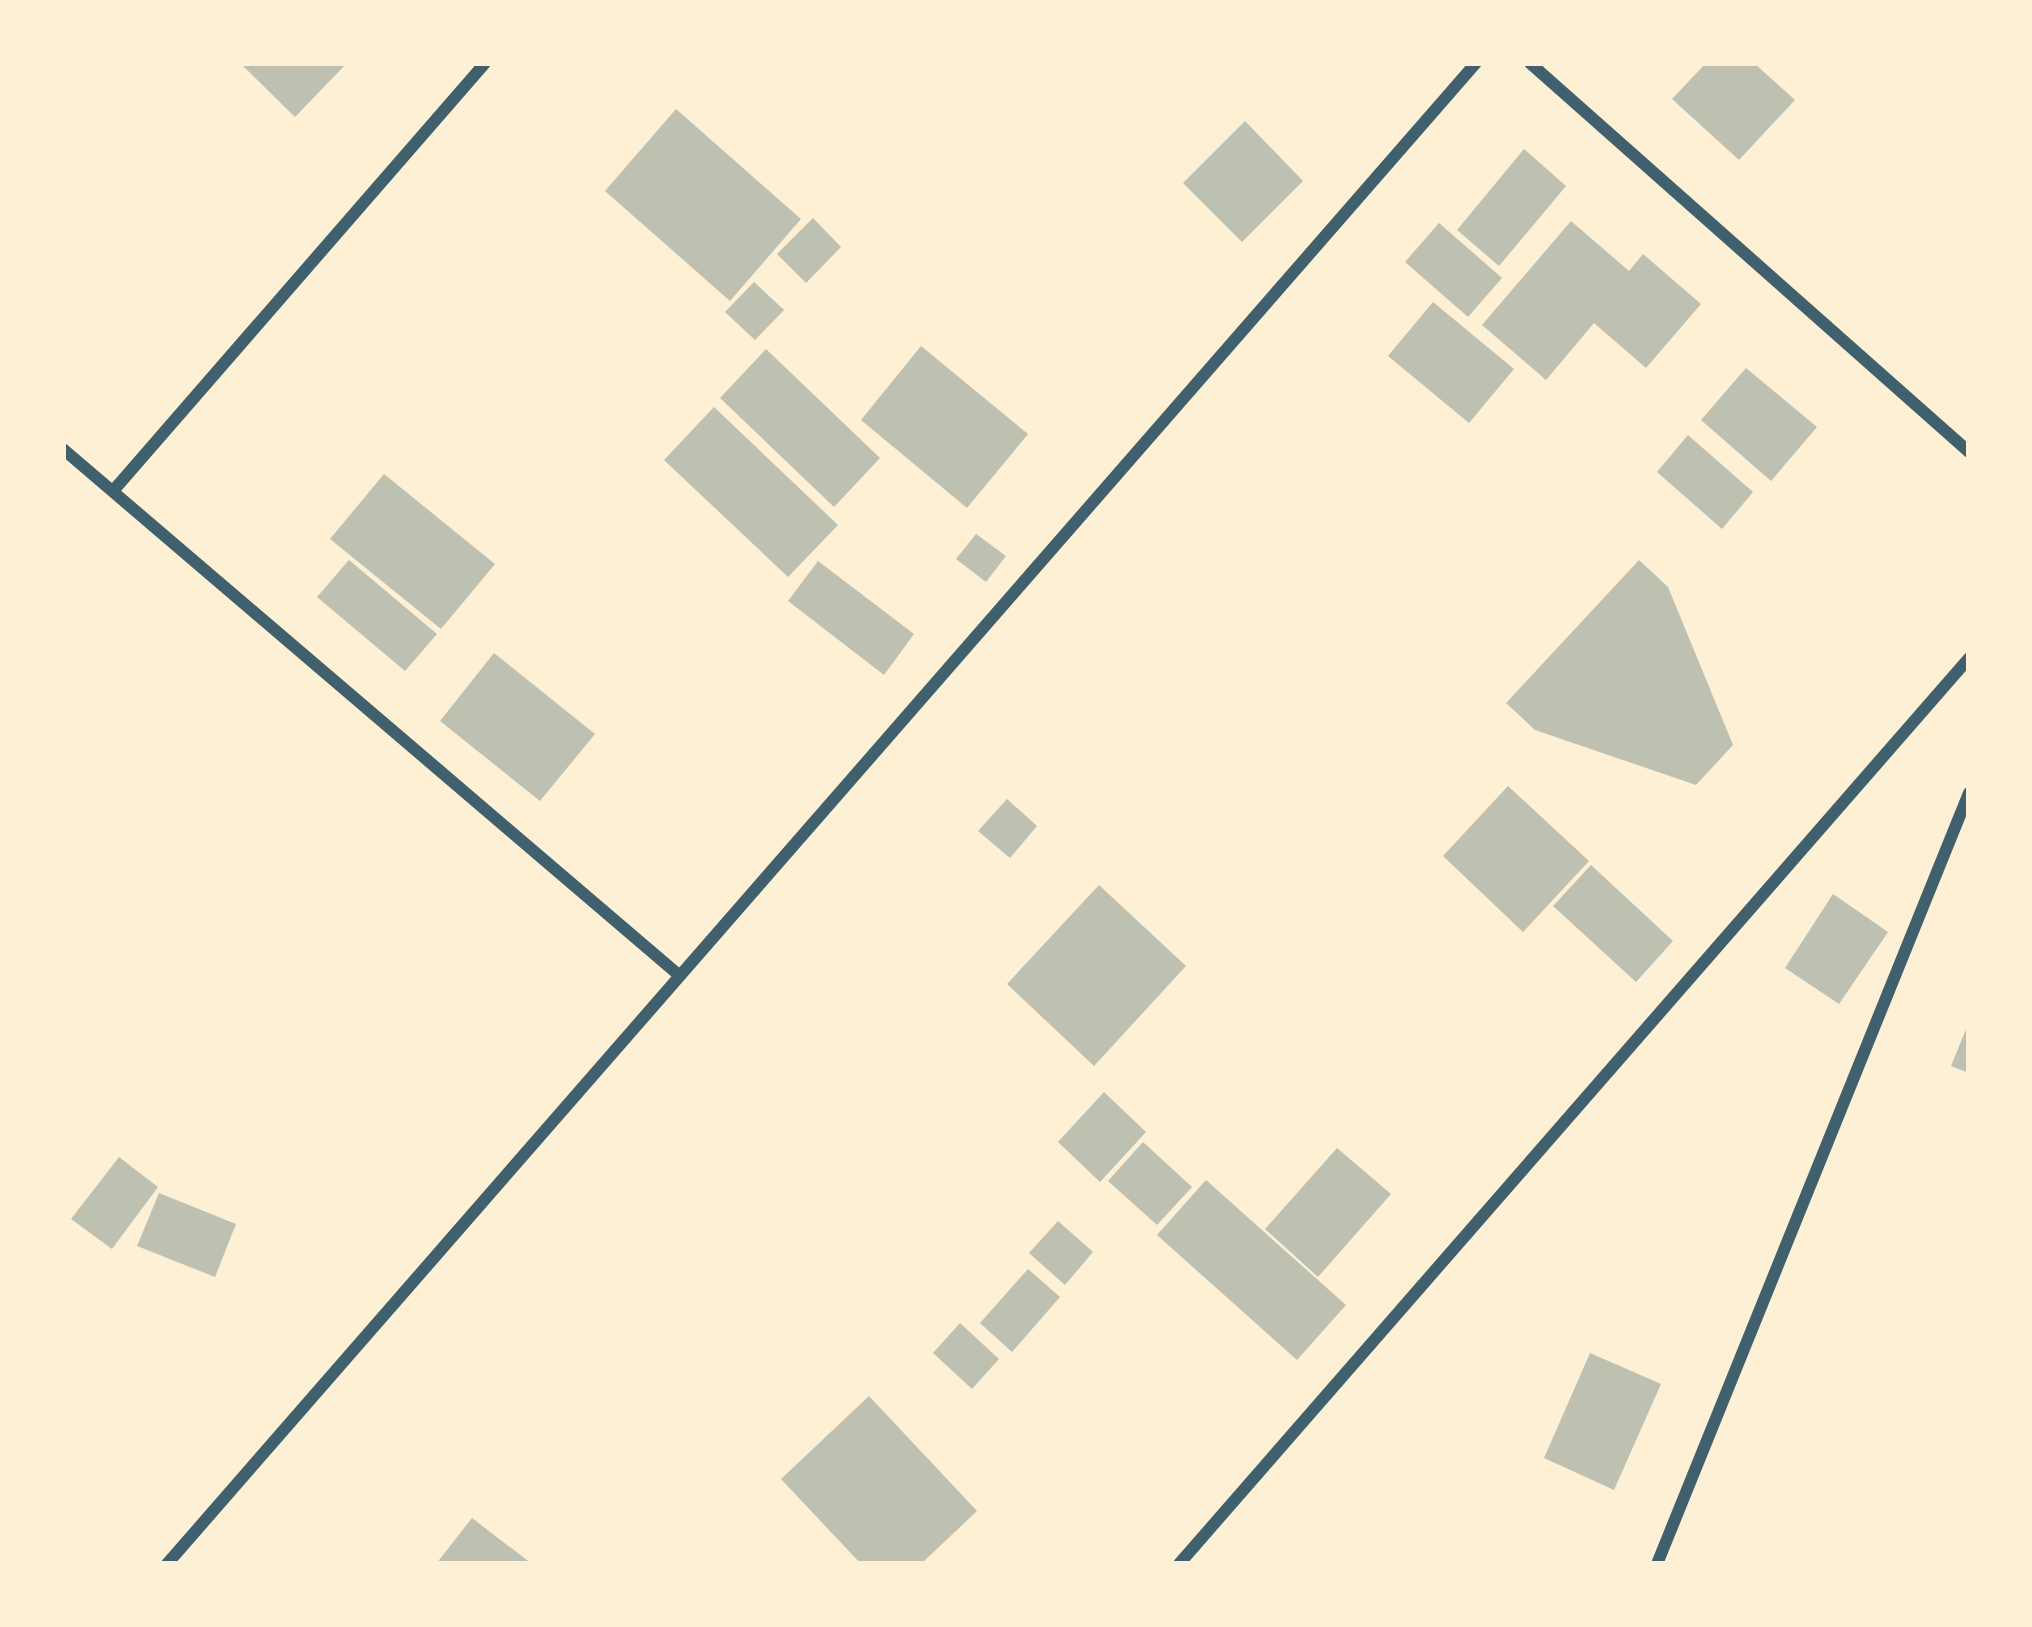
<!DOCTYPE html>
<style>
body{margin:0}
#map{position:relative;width:2032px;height:1627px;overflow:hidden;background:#fdf0d5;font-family:Overpass,sans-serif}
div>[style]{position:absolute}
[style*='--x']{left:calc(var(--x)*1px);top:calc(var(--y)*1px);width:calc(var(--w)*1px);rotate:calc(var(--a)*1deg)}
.building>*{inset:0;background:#bec0b2}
.minor>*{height:12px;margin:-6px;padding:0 6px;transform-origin:6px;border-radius:6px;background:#3f606c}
span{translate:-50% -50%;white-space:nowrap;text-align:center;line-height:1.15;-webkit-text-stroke:12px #fdf0d5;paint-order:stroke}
.frame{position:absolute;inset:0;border:66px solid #fdf0d5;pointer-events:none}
</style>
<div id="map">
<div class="building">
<div style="clip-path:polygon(240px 63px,347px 63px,295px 117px)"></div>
<div style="clip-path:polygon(1706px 63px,1754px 63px,1795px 100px,1739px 160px,1672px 99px)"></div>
<div style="clip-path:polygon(676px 109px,801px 219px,730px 301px,605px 191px)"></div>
<div style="clip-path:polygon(1245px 121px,1303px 181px,1242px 242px,1183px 183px)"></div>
<div style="clip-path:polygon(1524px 149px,1566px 186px,1499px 266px,1457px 230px)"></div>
<div style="clip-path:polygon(813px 218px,841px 247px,806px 283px,777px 254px)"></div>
<div style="clip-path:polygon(1571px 221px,1629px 271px,1643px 254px,1701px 304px,1646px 368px,1594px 323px,1546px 380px,1482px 325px)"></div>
<div style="clip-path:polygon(1439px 223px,1502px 278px,1468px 317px,1405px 262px)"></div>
<div style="clip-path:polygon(754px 282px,784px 310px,755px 340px,725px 312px)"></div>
<div style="clip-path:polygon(1433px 302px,1514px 369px,1469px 423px,1388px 356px)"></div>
<div style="clip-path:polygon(921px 346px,1028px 434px,967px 508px,861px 420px)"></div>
<div style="clip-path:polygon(766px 349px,880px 458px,834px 507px,720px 398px)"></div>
<div style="clip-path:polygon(1746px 368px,1817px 427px,1771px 481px,1701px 420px)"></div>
<div style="clip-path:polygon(714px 407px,838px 525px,788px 577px,664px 460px)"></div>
<div style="clip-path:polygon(1688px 435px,1753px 492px,1722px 529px,1657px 472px)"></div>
<div style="clip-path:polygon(384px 474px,495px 564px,441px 629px,330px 539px)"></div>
<div style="clip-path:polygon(976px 534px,1006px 556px,986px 582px,956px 559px)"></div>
<div style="clip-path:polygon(349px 560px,437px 634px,405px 671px,317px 597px)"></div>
<div style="clip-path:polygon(1639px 560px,1668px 587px,1733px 745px,1696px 785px,1535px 730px,1506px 703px)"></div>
<div style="clip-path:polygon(818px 561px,914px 634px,884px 675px,788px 601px)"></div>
<div style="clip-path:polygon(494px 653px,595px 734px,540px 801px,440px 721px)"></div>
<div style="clip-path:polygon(1508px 786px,1589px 861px,1523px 932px,1443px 856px)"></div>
<div style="clip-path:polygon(1007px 799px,1037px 826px,1010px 858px,978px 831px)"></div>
<div style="clip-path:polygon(1591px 865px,1673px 941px,1636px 982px,1553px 906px)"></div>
<div style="clip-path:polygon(1099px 885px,1186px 966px,1094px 1066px,1007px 984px)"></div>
<div style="clip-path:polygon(1833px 894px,1888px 932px,1839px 1004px,1785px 968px)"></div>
<div style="clip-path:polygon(1969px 1022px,1969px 1073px,1951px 1066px)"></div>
<div style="clip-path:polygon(1104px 1092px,1146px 1132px,1100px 1182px,1058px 1142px)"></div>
<div style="clip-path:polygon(1143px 1142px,1192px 1187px,1157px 1225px,1108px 1181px)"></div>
<div style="clip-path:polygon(1337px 1148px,1391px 1194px,1318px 1277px,1265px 1229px)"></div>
<div style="clip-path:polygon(119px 1157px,158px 1187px,112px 1249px,71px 1219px)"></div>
<div style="clip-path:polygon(1206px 1180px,1346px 1305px,1297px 1360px,1157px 1235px)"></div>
<div style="clip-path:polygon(159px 1193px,236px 1224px,215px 1277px,137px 1246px)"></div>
<div style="clip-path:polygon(1058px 1221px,1093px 1252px,1065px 1285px,1029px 1253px)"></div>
<div style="clip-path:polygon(1028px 1269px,1060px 1297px,1012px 1352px,980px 1323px)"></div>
<div style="clip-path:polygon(960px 1323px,999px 1359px,972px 1389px,933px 1353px)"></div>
<div style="clip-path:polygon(1590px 1353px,1661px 1384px,1614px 1490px,1544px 1458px)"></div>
<div style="clip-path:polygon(869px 1396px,977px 1511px,921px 1564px,861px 1564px,781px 1479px)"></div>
<div style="clip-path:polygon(472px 1518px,532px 1564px,436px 1564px)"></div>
</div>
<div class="minor">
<div style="--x:1530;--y:63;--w:587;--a:41.54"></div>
<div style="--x:63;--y:449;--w:811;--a:40.5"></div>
<div style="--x:113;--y:491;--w:567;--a:-49"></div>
<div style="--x:167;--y:1564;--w:1992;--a:-48.91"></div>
<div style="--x:1179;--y:1564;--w:1202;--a:-48.91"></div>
<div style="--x:1657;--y:1564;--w:832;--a:-67.97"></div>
</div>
<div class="frame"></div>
</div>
